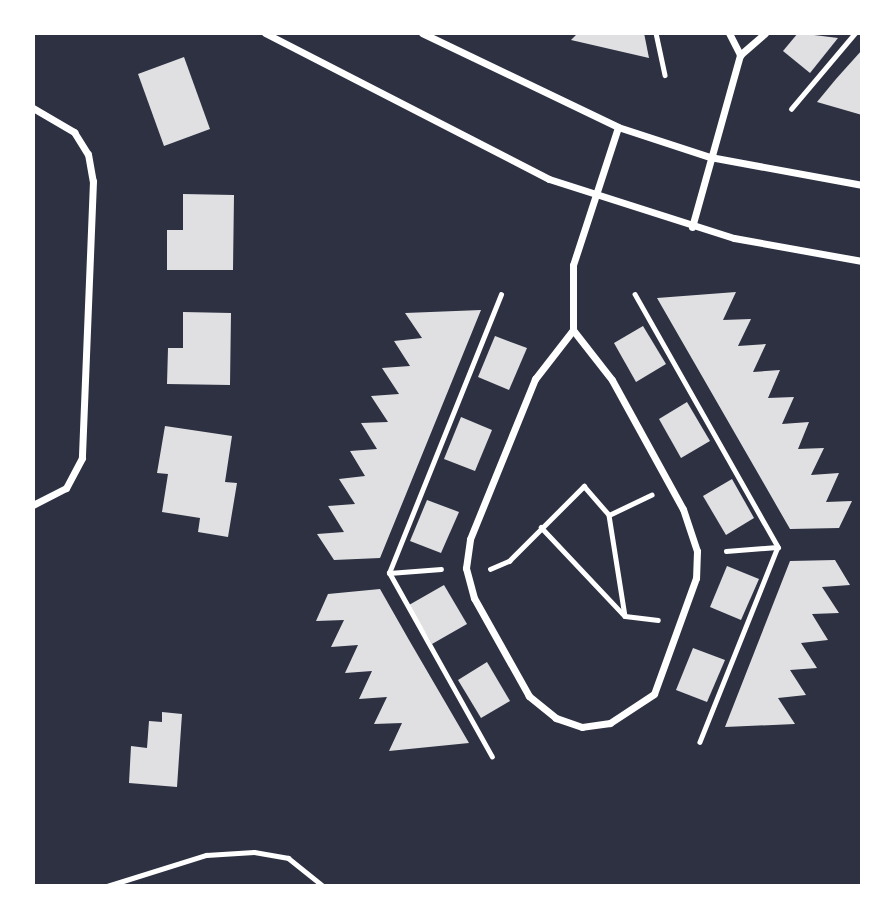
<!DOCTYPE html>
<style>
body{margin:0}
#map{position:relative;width:895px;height:919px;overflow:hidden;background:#2d3142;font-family:Commissioner,sans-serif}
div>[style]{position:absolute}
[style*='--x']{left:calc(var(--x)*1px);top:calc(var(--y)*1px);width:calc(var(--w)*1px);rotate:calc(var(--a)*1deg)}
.building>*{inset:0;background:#e0e0e3}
.path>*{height:4.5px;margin:-2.25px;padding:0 2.25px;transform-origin:2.25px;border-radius:2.25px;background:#fff}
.service>*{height:5px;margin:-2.5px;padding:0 2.5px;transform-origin:2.5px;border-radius:2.5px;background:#fff}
.minor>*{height:7px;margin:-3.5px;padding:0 3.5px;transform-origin:3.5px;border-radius:3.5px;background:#fff}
span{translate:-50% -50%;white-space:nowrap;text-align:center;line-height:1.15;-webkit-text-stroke:5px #fff;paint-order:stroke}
.frame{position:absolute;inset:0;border:35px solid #fff;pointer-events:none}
</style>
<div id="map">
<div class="building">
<div style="clip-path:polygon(578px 33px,644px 33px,649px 58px,571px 40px)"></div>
<div style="clip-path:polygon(798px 33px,838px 38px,810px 73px,783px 51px)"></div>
<div style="clip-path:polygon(862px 50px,862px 115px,817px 102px,836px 79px)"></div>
<div style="clip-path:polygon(184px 57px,210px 129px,164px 146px,138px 74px)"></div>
<div style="clip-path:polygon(183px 194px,234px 195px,233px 270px,167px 270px,167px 230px,183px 230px)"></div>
<div style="clip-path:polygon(736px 292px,723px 320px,751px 319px,738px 346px,766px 344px,753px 372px,780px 370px,768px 398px,794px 397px,782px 424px,809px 422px,798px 449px,824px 448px,811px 475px,839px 473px,826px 502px,852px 501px,839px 528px,790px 529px,657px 298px)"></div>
<div style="clip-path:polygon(481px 310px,380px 558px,334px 560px,317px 534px,344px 532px,328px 506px,355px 504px,339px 479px,365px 476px,350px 451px,377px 449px,361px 423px,388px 422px,371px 396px,399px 394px,382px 368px,410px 366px,394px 341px,422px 338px,405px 313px)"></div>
<div style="clip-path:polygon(183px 312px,231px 313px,230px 385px,167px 384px,168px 348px,183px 348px)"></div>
<div style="clip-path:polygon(643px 326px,666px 364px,636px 382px,614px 343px)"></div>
<div style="clip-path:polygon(495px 336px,527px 348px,509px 390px,478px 377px)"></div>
<div style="clip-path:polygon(687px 402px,710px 441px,681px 458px,659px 419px)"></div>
<div style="clip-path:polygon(461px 417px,492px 430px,475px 471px,444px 459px)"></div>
<div style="clip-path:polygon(165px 426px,232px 436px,225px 482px,237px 483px,228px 537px,198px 532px,200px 518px,162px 512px,168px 474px,157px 473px)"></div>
<div style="clip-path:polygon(732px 479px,754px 518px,726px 535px,703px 496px)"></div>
<div style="clip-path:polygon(427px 500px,459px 512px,441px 553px,410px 541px)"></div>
<div style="clip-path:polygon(835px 560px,850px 585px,822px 587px,839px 613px,812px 614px,828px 640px,801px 643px,817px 668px,790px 670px,806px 695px,778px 698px,795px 724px,725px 727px,790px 561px)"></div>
<div style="clip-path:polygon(727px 566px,759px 579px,741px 620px,710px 607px)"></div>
<div style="clip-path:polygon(444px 585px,467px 624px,432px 644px,409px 605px)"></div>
<div style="clip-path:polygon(380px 589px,409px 640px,469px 743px,389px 751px,402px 723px,374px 724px,387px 697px,359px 699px,372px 671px,345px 673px,358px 645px,331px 647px,344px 620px,316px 621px,328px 594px)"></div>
<div style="clip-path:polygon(693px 648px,725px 660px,707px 702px,676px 690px)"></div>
<div style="clip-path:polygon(487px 662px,510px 701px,481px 718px,458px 680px)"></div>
<div style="clip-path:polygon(162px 712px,182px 714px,177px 787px,129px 783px,131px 746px,147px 748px,149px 721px,162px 722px)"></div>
</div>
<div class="path">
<div style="--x:656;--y:33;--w:43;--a:77.9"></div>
<div style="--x:791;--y:109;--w:99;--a:-49.9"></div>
<div style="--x:635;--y:294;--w:291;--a:60.5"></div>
<div style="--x:778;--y:547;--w:210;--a:111.8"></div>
<div style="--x:609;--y:515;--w:102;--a:81"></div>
<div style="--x:625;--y:616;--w:33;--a:7"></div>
<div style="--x:541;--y:527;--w:121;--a:46.7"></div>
<div style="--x:726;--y:551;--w:51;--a:-4.5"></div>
<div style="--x:490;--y:569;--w:21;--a:-23"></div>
<div style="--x:509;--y:561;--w:106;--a:-45"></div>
<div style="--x:584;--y:486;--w:38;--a:49"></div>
<div style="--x:609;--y:515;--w:47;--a:-25.5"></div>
<div style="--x:389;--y:573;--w:52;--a:-4.4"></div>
<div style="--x:492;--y:757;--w:211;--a:-119.2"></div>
<div style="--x:389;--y:573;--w:300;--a:-68.1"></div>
</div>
<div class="service">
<div style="--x:107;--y:886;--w:104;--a:-17.4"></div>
<div style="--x:206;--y:855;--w:48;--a:-3.6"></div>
<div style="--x:254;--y:852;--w:35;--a:10"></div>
<div style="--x:288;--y:858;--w:45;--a:38.7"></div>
</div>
<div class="minor">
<div style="--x:265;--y:33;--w:319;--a:27.2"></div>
<div style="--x:549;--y:179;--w:194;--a:17.7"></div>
<div style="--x:734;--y:238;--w:130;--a:10.2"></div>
<div style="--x:422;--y:33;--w:217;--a:25.6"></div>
<div style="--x:618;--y:127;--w:97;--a:18.1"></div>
<div style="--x:710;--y:157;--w:155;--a:10.4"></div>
<div style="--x:729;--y:33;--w:25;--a:63"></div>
<div style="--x:740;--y:55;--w:33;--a:-41"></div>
<div style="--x:33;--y:108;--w:48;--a:30.3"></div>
<div style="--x:74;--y:132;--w:26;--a:58"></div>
<div style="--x:88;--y:154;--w:27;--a:80"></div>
<div style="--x:93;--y:181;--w:277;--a:92.3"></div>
<div style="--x:82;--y:458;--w:34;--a:118"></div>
<div style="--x:66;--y:488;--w:37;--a:153"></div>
<div style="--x:692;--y:227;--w:179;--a:-74.4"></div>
<div style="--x:573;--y:330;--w:63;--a:52"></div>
<div style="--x:612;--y:380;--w:147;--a:61.2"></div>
<div style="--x:683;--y:509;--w:44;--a:71.6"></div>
<div style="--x:697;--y:551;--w:27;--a:92"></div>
<div style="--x:696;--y:578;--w:123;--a:109.9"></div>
<div style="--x:654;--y:694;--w:53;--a:146.6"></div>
<div style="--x:610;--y:723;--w:28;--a:172"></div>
<div style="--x:582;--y:727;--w:28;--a:-161"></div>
<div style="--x:556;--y:718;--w:35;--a:-141"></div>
<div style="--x:529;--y:696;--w:112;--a:-119.3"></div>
<div style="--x:474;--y:598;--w:31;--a:-105"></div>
<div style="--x:466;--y:568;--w:29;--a:-82"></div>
<div style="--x:470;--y:539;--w:173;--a:-67.9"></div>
<div style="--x:535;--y:379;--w:62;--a:-52.2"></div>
<div style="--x:573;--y:330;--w:65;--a:-90"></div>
<div style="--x:573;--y:265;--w:145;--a:-71.9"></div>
</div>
<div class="frame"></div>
</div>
